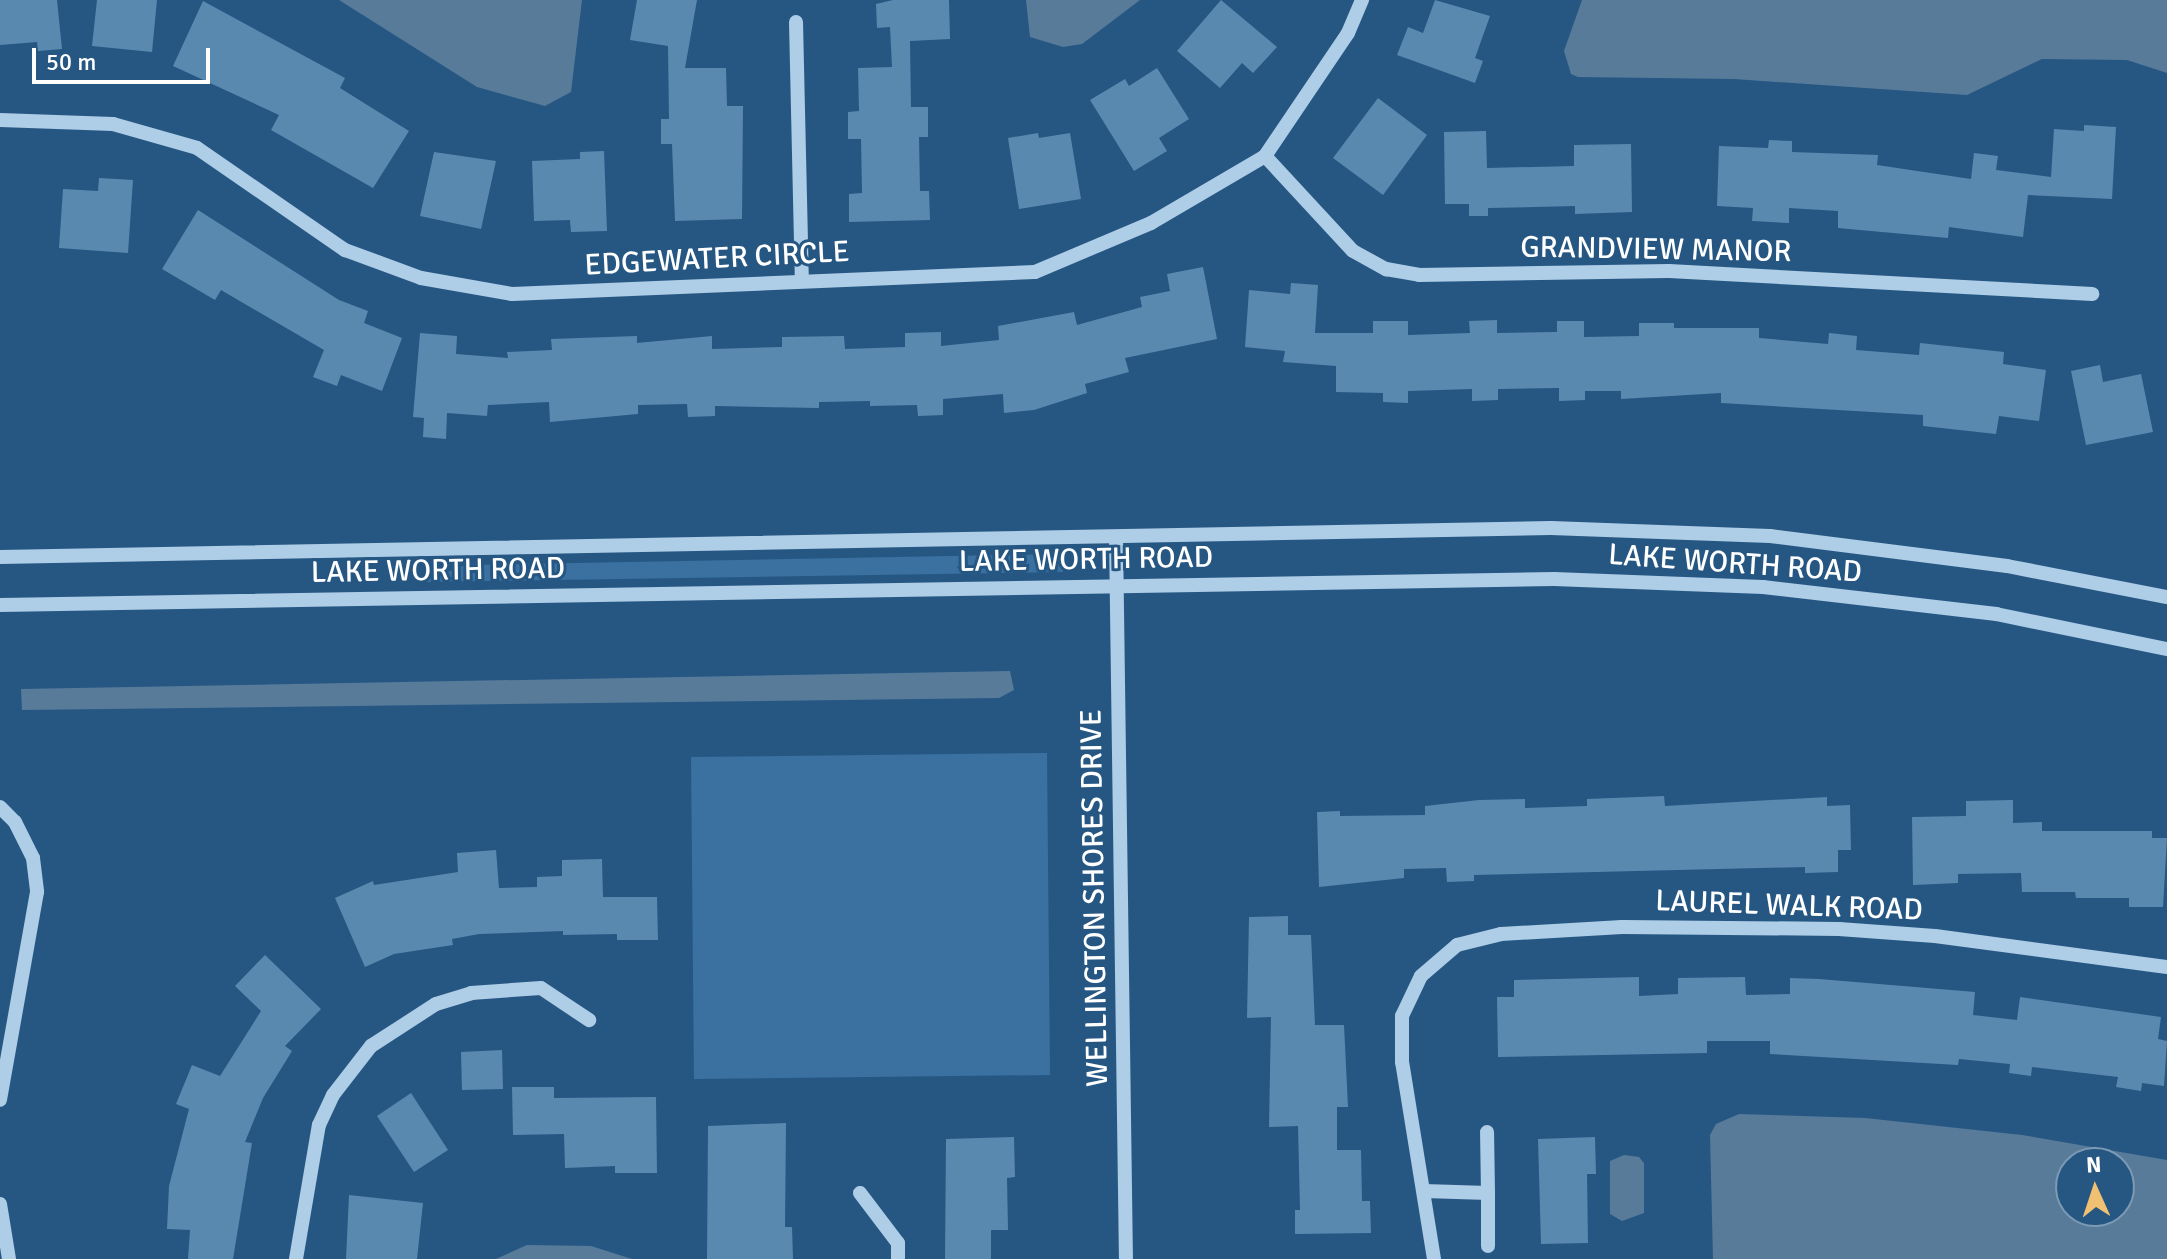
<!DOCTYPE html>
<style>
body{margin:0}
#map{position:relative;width:2167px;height:1259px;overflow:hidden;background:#265783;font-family:Signika,sans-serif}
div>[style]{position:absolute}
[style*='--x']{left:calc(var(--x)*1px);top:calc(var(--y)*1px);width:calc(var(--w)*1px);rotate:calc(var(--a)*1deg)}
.green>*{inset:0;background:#3a71a0}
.water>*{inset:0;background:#587b9a}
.building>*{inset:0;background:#5a89b0}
.minor>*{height:14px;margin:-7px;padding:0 7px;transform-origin:7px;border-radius:7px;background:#aecde7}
span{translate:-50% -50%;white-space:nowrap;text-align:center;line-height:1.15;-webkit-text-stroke:6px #265783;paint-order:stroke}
.street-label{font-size:30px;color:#fff}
.north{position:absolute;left:2055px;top:1147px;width:80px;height:80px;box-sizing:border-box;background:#265783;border:2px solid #7d9ab5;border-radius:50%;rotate:357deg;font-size:22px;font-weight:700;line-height:32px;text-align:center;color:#fff}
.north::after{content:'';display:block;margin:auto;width:28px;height:36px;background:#f0c073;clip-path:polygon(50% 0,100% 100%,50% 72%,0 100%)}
.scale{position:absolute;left:32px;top:48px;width:178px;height:36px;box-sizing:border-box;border:4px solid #fff;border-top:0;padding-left:10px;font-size:24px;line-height:28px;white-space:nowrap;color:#fff;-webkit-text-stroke:6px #265783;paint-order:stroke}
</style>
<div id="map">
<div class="green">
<div style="clip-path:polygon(1065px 554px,1063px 572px,422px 582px,465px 565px)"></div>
<div style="clip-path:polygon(1047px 753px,1050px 1075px,694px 1079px,691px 757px)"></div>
</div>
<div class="water">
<div style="clip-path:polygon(339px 0,582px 0,571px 92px,545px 106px,477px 87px)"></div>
<div style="clip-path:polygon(1026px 0,1140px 0,1082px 44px,1063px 47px,1030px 37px)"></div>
<div style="clip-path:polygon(1582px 0,2167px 0,2167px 73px,2127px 60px,2042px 59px,1967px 95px,1734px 79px,1578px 77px,1571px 74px,1564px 51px)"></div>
<div style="clip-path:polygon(1010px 671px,1014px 690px,999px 698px,22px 710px,21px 689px)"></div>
<div style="clip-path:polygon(evenodd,1739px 1114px,1865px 1118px,2022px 1135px,2167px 1160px,2167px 1259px,1713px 1259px,1710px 1135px,1716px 1124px,1739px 1114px,2071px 1163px,2119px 1163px,2119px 1211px,2071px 1211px,2071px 1163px)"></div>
<div style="clip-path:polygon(1624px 1155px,1639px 1157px,1644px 1163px,1644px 1213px,1622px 1221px,1610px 1214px,1610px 1161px)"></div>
<div style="clip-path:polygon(527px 1245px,591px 1246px,632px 1259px,496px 1259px)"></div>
</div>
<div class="building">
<div style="clip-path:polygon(0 0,57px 0,62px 49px,38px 51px,37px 42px,0 45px)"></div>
<div style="clip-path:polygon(97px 0,157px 0,152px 52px,92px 46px)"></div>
<div style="clip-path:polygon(637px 0,697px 0,685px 68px,726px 68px,727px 106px,743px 106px,742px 219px,675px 221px,672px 144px,661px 144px,661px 119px,669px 119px,668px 46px,630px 40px)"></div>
<div style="clip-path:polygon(893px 0,949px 0,950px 39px,910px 41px,911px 107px,928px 107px,928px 137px,919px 137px,920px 191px,929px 191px,930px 220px,849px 222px,849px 194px,862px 193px,861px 139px,848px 139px,848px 112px,859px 111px,858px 68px,892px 67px,890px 27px,877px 28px,876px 4px)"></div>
<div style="clip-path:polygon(1221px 0,1277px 47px,1253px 73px,1242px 63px,1220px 88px,1177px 51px)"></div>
<div style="clip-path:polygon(1435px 0,1490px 16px,1475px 58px,1483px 61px,1475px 83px,1397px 55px,1408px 27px,1423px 33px)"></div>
<div style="clip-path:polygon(203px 1px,345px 78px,340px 88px,409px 131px,373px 188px,271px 130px,279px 115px,173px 66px)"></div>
<div style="clip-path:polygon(1157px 68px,1189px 119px,1159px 138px,1167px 151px,1134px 171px,1090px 100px,1125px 79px,1129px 86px)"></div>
<div style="clip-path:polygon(1378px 98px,1427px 135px,1383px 195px,1333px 158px)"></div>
<div style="clip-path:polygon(2084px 125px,2116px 127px,2112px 199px,2028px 195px,2023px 237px,1949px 227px,1948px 238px,1838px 228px,1838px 211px,1789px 208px,1789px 223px,1752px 221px,1753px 208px,1717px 206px,1719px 146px,1768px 148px,1769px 140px,1792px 141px,1792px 152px,1878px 155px,1877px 165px,1971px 179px,1974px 153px,1998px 156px,1996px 170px,2051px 177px,2054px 129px,2084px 131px)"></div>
<div style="clip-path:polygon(1486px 131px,1487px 168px,1574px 166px,1574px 145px,1631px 144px,1632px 212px,1575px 214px,1575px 206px,1488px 208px,1488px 216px,1469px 216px,1469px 204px,1445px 204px,1444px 132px)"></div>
<div style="clip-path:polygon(1038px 133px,1039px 138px,1070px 133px,1081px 199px,1019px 209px,1008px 138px)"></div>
<div style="clip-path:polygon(604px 151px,607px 231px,571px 232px,570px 220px,534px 221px,532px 161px,580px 159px,580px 152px)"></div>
<div style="clip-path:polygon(434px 152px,496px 161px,481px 229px,420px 216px)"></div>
<div style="clip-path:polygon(99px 178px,133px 180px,128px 253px,59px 248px,63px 189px,98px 191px)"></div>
<div style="clip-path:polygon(198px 210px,339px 300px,368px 311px,364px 323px,402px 338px,382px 391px,341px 375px,337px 386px,313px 377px,324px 350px,221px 290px,215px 300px,162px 269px)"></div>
<div style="clip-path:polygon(1203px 267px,1217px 339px,1125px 358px,1129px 372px,1085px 384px,1087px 393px,1034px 410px,1004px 413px,1003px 394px,943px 399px,943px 415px,918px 416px,917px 405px,870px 406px,870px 401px,819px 402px,819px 408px,715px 406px,715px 416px,688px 417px,687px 404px,638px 405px,638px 414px,550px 422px,549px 402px,488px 405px,487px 416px,447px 413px,446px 439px,423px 437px,424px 418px,413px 417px,420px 333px,457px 336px,456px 354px,508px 358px,507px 352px,552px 350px,551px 339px,637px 336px,637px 343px,712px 336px,712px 349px,782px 347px,782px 337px,844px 336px,845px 349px,905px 347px,905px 333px,941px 332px,941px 346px,999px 340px,998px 326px,1074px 312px,1077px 325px,1142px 307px,1140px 297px,1170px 291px,1167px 274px)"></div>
<div style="clip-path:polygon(1291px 283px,1318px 285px,1315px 333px,1373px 333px,1373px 321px,1408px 321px,1408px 335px,1470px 333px,1469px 321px,1497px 320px,1497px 333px,1557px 332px,1557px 321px,1584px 321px,1584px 337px,1639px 336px,1639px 323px,1674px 323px,1674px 328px,1759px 328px,1759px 338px,1828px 344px,1829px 333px,1857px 336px,1856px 350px,1919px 355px,1920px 343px,2004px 352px,2003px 364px,2046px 370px,2039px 421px,1999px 416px,1996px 434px,1923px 426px,1923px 415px,1721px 403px,1721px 393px,1621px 399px,1621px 391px,1585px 391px,1585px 400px,1559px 401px,1559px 388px,1498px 389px,1498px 400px,1472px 401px,1472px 389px,1408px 391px,1408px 403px,1383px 402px,1383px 393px,1336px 392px,1336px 366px,1283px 362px,1285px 351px,1245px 347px,1249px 290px,1290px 294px)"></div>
<div style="clip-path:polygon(2100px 365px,2103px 382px,2141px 374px,2153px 432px,2086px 445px,2071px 371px)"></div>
<div style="clip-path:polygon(1664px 796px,1665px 806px,1827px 797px,1827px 806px,1850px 805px,1851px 850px,1838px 850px,1838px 872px,1805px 873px,1805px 867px,1474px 875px,1474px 881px,1447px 882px,1446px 868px,1404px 869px,1404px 878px,1319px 887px,1317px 812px,1340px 811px,1340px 816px,1425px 815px,1425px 806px,1479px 800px,1525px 799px,1525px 808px,1587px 806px,1587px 799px)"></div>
<div style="clip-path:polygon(2013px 800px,2013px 823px,2042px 822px,2042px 831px,2152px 831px,2152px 838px,2167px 838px,2163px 907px,2129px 907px,2129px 898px,2076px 898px,2075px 892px,2022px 892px,2021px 873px,1958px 874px,1958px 883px,1913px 885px,1912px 817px,1966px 816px,1966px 801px)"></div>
<div style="clip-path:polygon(496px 850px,499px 888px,537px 887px,537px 877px,562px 876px,562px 860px,602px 859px,603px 897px,657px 897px,658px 940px,617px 940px,617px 934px,563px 935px,563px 931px,479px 934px,452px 939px,453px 945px,394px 954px,365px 967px,335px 898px,373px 881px,374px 885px,458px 872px,457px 853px)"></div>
<div style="clip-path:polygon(1288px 916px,1288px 935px,1311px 935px,1315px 1025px,1344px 1025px,1348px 1107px,1337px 1107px,1337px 1150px,1361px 1150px,1362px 1201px,1370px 1201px,1371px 1233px,1295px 1234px,1295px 1210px,1300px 1210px,1298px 1126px,1269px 1127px,1271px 1017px,1247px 1018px,1249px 917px)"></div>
<div style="clip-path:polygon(265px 955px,321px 1009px,285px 1046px,292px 1051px,263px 1098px,245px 1142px,252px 1143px,233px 1259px,188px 1259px,190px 1230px,167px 1229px,169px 1186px,189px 1109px,176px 1104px,192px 1065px,220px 1076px,261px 1011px,235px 986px)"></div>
<div style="clip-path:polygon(1639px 977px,1639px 996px,1678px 994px,1678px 978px,1745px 977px,1746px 995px,1790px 994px,1790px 978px,1819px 979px,1975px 992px,1973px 1015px,2017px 1020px,2020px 997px,2161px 1017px,2158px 1039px,2167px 1041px,2164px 1086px,2142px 1083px,2141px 1091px,2116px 1087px,2118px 1077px,2032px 1067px,2031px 1076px,2009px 1073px,2010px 1064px,1959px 1059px,1958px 1065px,1770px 1054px,1770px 1041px,1707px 1041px,1707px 1053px,1498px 1057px,1497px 997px,1514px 997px,1514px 980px)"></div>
<div style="clip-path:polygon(502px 1050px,503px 1089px,462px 1090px,461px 1052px)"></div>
<div style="clip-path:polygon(512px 1087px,554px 1087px,554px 1098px,656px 1097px,657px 1173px,615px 1173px,615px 1166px,565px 1168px,564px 1134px,513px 1135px)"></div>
<div style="clip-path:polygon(411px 1093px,448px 1150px,414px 1172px,377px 1116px)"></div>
<div style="clip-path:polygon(786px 1123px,785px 1227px,792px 1227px,793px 1259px,707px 1259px,708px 1126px)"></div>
<div style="clip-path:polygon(1014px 1137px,1015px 1177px,1007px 1178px,1008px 1230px,991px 1230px,991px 1259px,945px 1259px,946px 1139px)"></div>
<div style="clip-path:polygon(1595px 1137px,1596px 1174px,1587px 1174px,1588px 1243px,1541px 1244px,1538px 1139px)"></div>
<div style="clip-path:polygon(349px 1195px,423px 1203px,417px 1259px,346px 1259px)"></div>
</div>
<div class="minor">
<div style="--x:796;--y:22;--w:259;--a:88.7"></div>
<div style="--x:0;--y:120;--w:113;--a:2"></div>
<div style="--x:113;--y:124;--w:87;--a:15.9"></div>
<div style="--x:197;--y:148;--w:180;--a:34.6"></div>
<div style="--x:345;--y:250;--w:81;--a:20.2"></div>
<div style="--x:421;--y:278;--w:92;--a:10"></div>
<div style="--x:512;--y:294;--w:523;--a:-2.41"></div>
<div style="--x:1035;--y:272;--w:126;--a:-22.9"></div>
<div style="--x:1151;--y:223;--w:132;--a:-30.4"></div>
<div style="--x:1265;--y:156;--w:148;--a:-56"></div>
<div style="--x:1348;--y:33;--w:36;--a:-67"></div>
<div style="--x:1265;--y:156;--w:129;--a:47.2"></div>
<div style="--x:1353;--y:251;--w:38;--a:29"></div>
<div style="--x:1386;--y:269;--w:34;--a:10"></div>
<div style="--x:1419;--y:275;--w:250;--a:-0.9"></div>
<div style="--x:1669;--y:271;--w:424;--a:3.1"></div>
<div style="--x:1116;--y:537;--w:722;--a:89.21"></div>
<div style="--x:0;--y:557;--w:1551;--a:-1.07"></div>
<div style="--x:1551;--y:528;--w:219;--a:2.1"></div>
<div style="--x:1770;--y:536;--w:239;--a:7.2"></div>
<div style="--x:2007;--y:566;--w:163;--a:11"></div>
<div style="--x:0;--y:605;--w:1554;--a:-0.96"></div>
<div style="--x:1554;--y:579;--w:209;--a:2.2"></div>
<div style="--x:1763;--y:587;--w:235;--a:6.6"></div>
<div style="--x:1996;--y:614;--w:175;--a:11.6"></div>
<div style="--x:0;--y:807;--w:21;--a:45"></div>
<div style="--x:15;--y:822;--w:40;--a:63.4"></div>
<div style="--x:33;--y:858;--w:34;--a:83"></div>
<div style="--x:37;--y:892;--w:211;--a:100.1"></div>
<div style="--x:1424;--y:1191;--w:64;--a:1.8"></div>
<div style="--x:1488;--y:1193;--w:61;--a:-90.9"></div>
<div style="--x:860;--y:1193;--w:63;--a:52.8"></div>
<div style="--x:898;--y:1243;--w:16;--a:90"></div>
<div style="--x:0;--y:1204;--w:56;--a:80.7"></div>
<div style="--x:1488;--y:1246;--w:53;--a:-90"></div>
<div style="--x:296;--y:1259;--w:136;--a:-80.3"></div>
<div style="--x:319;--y:1125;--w:33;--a:-65"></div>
<div style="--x:333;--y:1095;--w:62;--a:-52.2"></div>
<div style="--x:371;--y:1046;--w:77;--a:-32.9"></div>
<div style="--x:436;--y:1004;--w:37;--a:-17"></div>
<div style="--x:471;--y:993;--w:70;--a:-4.1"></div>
<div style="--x:541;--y:988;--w:58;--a:33.7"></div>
<div style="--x:1434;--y:1259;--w:200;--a:-99.2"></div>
<div style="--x:1402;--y:1062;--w:46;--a:-90"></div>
<div style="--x:1402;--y:1016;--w:44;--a:-64.6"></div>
<div style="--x:1421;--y:976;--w:48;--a:-40.7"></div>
<div style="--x:1457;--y:945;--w:45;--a:-14"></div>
<div style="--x:1501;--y:934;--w:121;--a:-3.3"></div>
<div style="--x:1622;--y:927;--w:217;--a:0.5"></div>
<div style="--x:1839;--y:929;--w:96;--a:4.2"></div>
<div style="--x:1935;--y:936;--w:234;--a:7.6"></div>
</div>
<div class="street-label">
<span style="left:1656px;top:250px;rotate:1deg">GRANDVIEW MANOR</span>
<span style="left:717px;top:259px;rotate:-3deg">EDGEWATER CIRCLE</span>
<span style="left:1086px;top:560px;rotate:-1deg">LAKE WORTH ROAD</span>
<span style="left:1735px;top:564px;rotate:4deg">LAKE WORTH ROAD</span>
<span style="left:438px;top:571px;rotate:-1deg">LAKE WORTH ROAD</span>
<span style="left:1095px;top:898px;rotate:-91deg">WELLINGTON SHORES DRIVE</span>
<span style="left:1789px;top:906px;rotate:2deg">LAUREL WALK ROAD</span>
</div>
<div class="north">N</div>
<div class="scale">50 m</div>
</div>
